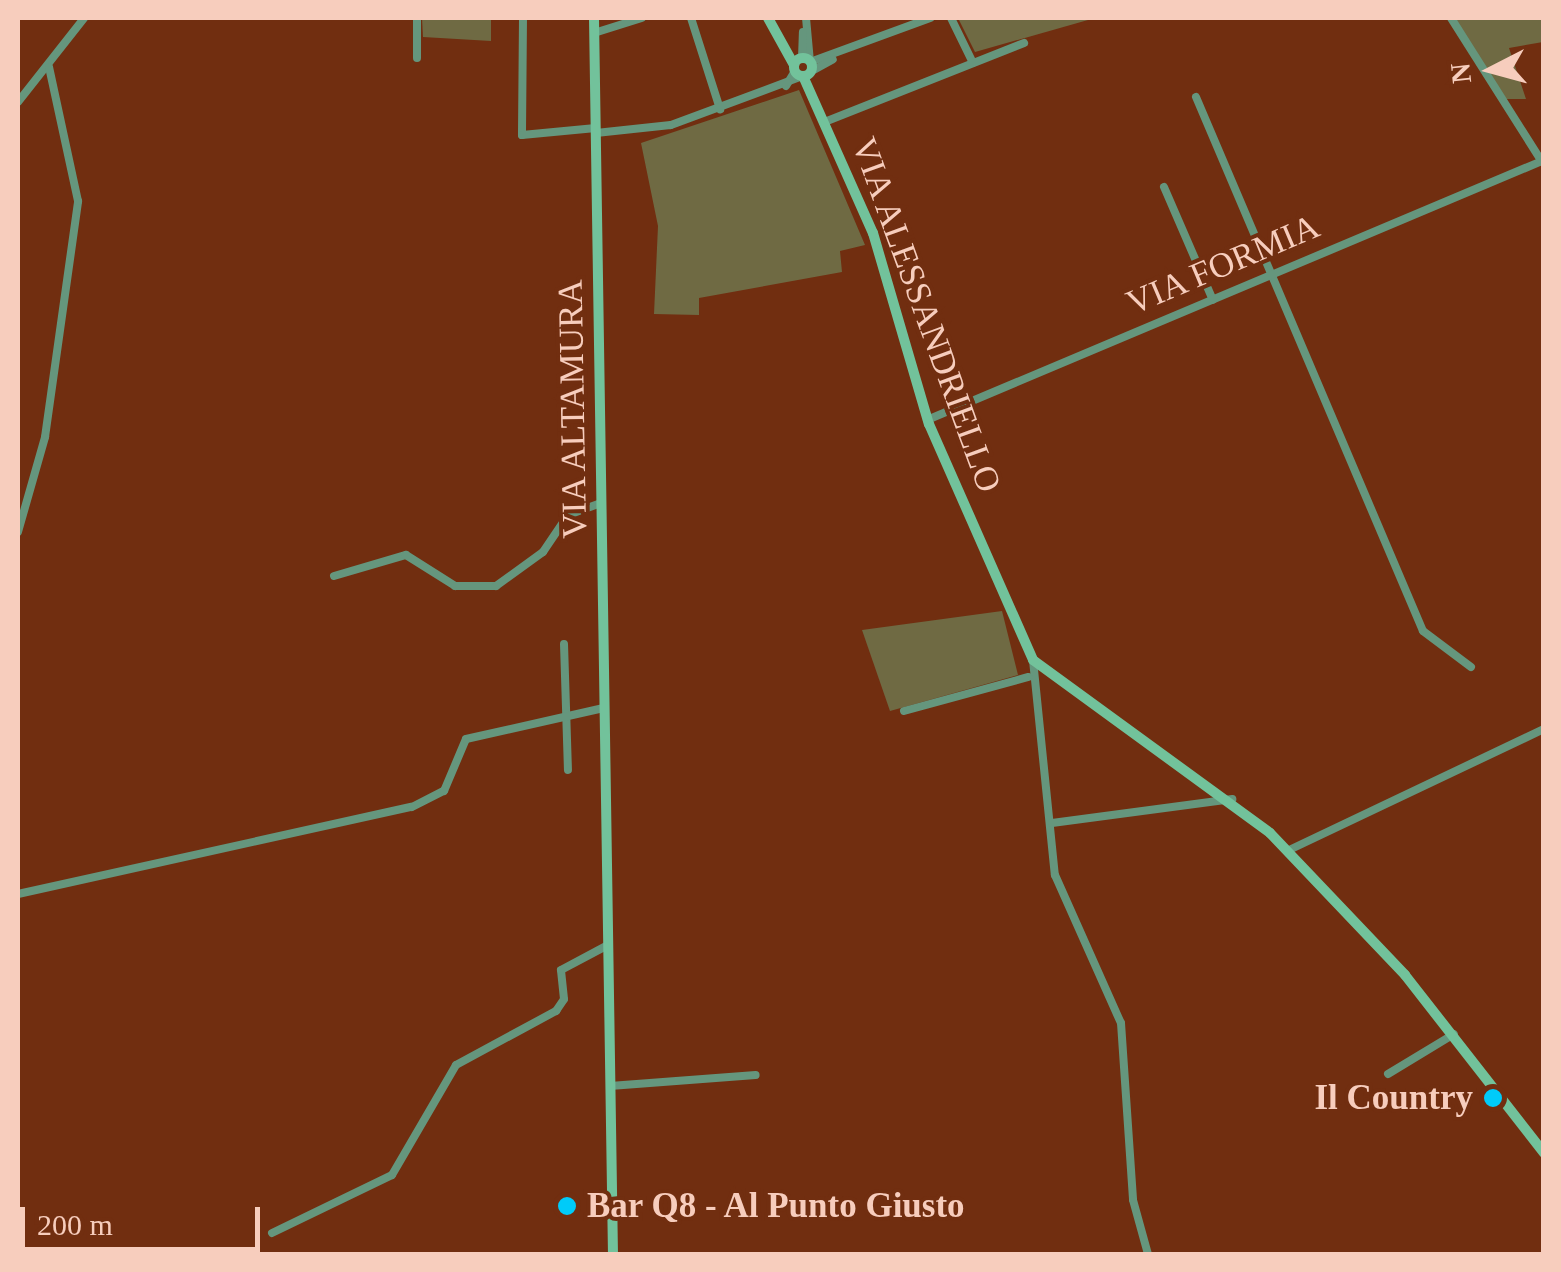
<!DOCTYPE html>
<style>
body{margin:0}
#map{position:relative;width:1561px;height:1272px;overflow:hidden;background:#712e10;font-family:Georgia,serif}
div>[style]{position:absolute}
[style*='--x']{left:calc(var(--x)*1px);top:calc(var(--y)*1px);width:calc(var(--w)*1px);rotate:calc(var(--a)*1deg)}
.green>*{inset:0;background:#6f6a43}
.street>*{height:8px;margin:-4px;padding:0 4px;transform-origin:4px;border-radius:4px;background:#65967d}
.secondary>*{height:10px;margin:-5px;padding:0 5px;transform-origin:5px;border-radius:5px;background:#72c29b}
.secondary>.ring{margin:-5px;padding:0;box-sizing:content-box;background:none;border:10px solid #72c29b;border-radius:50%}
.dots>*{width:28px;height:28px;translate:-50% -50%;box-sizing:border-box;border:5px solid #712e10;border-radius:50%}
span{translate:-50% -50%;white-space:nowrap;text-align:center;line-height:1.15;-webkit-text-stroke:8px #712e10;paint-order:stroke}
.street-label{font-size:35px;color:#f7cdbd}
.poi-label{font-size:35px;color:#f7cdbd;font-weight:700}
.right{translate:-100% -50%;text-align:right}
.left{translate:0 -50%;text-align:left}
.frame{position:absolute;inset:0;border:20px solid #f7cdbd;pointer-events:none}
.north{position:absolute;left:1441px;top:20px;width:100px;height:100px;-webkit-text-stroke:8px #712e10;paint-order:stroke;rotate:264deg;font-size:28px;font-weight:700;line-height:40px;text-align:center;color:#f7cdbd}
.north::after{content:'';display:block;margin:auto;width:35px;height:45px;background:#f7cdbd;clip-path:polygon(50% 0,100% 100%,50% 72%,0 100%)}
.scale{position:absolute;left:20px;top:1207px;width:240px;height:45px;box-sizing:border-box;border:5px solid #f7cdbd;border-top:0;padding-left:12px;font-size:30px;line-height:35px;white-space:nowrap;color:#f7cdbd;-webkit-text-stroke:8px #712e10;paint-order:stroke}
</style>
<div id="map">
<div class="green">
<div style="clip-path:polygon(422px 18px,491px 18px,491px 41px,423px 37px)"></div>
<div style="clip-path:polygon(958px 18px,1095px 18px,975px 52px)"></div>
<div style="clip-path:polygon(1455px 18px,1543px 18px,1543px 42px,1509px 48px,1526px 99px,1505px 99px)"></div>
<div style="clip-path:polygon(799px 90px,865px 245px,840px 251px,842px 272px,699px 298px,699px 315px,654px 314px,658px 226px,641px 143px)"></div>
<div style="clip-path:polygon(1002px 611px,1018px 675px,890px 711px,862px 630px)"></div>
</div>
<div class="street">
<div style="--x:417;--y:18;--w:40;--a:90"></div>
<div style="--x:523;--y:18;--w:117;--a:90.5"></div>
<div style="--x:522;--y:135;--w:74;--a:-5.4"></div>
<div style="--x:691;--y:18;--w:96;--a:72.3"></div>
<div style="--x:806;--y:18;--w:44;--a:84.8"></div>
<div style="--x:810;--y:62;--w:128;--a:-20.1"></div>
<div style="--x:951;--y:18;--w:50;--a:63.9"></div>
<div style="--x:1451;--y:18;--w:170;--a:57.7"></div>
<div style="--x:594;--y:33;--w:50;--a:-17.4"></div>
<div style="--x:802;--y:58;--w:26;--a:-88"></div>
<div style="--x:810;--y:72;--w:26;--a:-29"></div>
<div style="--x:786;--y:86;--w:17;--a:-59"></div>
<div style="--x:1196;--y:97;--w:580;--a:66.97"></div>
<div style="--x:1423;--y:631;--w:60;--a:36.9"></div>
<div style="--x:18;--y:102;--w:107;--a:-51.8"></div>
<div style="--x:827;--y:121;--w:212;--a:-21.6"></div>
<div style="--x:596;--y:133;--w:75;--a:-6.1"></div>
<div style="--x:671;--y:125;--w:141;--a:-20.4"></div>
<div style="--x:1164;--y:187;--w:123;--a:66.6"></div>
<div style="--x:927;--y:420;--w:667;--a:-22.84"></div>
<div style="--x:18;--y:532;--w:99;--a:-74.1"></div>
<div style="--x:45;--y:437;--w:238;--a:-82"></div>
<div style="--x:78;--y:201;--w:137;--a:-102.2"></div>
<div style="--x:334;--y:576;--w:75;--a:-16.3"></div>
<div style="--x:406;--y:555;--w:58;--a:32.3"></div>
<div style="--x:455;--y:586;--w:41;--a:0"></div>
<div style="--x:496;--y:586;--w:58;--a:-35.9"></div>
<div style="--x:543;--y:552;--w:45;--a:-56"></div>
<div style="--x:568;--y:515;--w:35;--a:-20"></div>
<div style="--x:564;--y:644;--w:126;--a:88.2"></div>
<div style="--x:1033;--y:660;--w:216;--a:84.2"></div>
<div style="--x:1055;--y:875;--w:162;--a:66"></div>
<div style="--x:1121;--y:1023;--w:177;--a:86.1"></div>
<div style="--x:1133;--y:1200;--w:56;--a:74.5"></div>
<div style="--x:904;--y:711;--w:129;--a:-15.3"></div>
<div style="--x:1052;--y:823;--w:182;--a:-7.6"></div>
<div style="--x:1287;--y:851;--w:284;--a:-25.4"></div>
<div style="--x:18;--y:894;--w:403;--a:-12.5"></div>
<div style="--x:412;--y:807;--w:36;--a:-27"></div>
<div style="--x:444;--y:791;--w:56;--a:-67.1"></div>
<div style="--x:466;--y:739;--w:141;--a:-12.7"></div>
<div style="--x:1388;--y:1074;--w:77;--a:-31.2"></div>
<div style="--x:610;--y:1086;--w:146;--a:-4.3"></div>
<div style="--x:272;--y:1233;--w:133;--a:-25.8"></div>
<div style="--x:392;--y:1175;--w:127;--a:-59.8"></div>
<div style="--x:456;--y:1065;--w:114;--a:-28.4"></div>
<div style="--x:556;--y:1011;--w:14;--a:-56"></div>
<div style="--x:564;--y:999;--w:29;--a:-96"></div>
<div style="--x:561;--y:970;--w:53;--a:-28"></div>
</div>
<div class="secondary">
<div style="--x:594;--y:18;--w:1236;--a:89.12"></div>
<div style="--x:768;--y:18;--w:54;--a:61"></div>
<div class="ring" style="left:794px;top:58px;width:8px;height:8px"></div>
<div style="--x:803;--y:76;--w:172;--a:66"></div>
<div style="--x:873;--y:233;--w:199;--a:73.7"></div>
<div style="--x:929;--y:424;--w:258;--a:66.2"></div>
<div style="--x:1033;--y:660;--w:293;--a:36.1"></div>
<div style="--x:1270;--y:833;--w:196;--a:46.4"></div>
<div style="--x:1405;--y:975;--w:226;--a:52"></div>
</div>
<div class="dots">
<div style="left:1493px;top:1098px;background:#00cbf9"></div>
<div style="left:567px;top:1206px;background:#00cbf9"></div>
</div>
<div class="street-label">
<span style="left:1223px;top:265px;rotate:-23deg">VIA FORMIA</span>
<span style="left:926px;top:315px;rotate:70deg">VIA ALESSANDRIELLO</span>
<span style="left:573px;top:409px;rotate:-91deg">VIA ALTAMURA</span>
</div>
<div class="poi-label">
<span class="right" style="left:1473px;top:1098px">Il Country</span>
<span class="left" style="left:587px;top:1206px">Bar Q8 - Al Punto Giusto</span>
</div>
<div class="frame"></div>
<div class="north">N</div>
<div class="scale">200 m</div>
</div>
